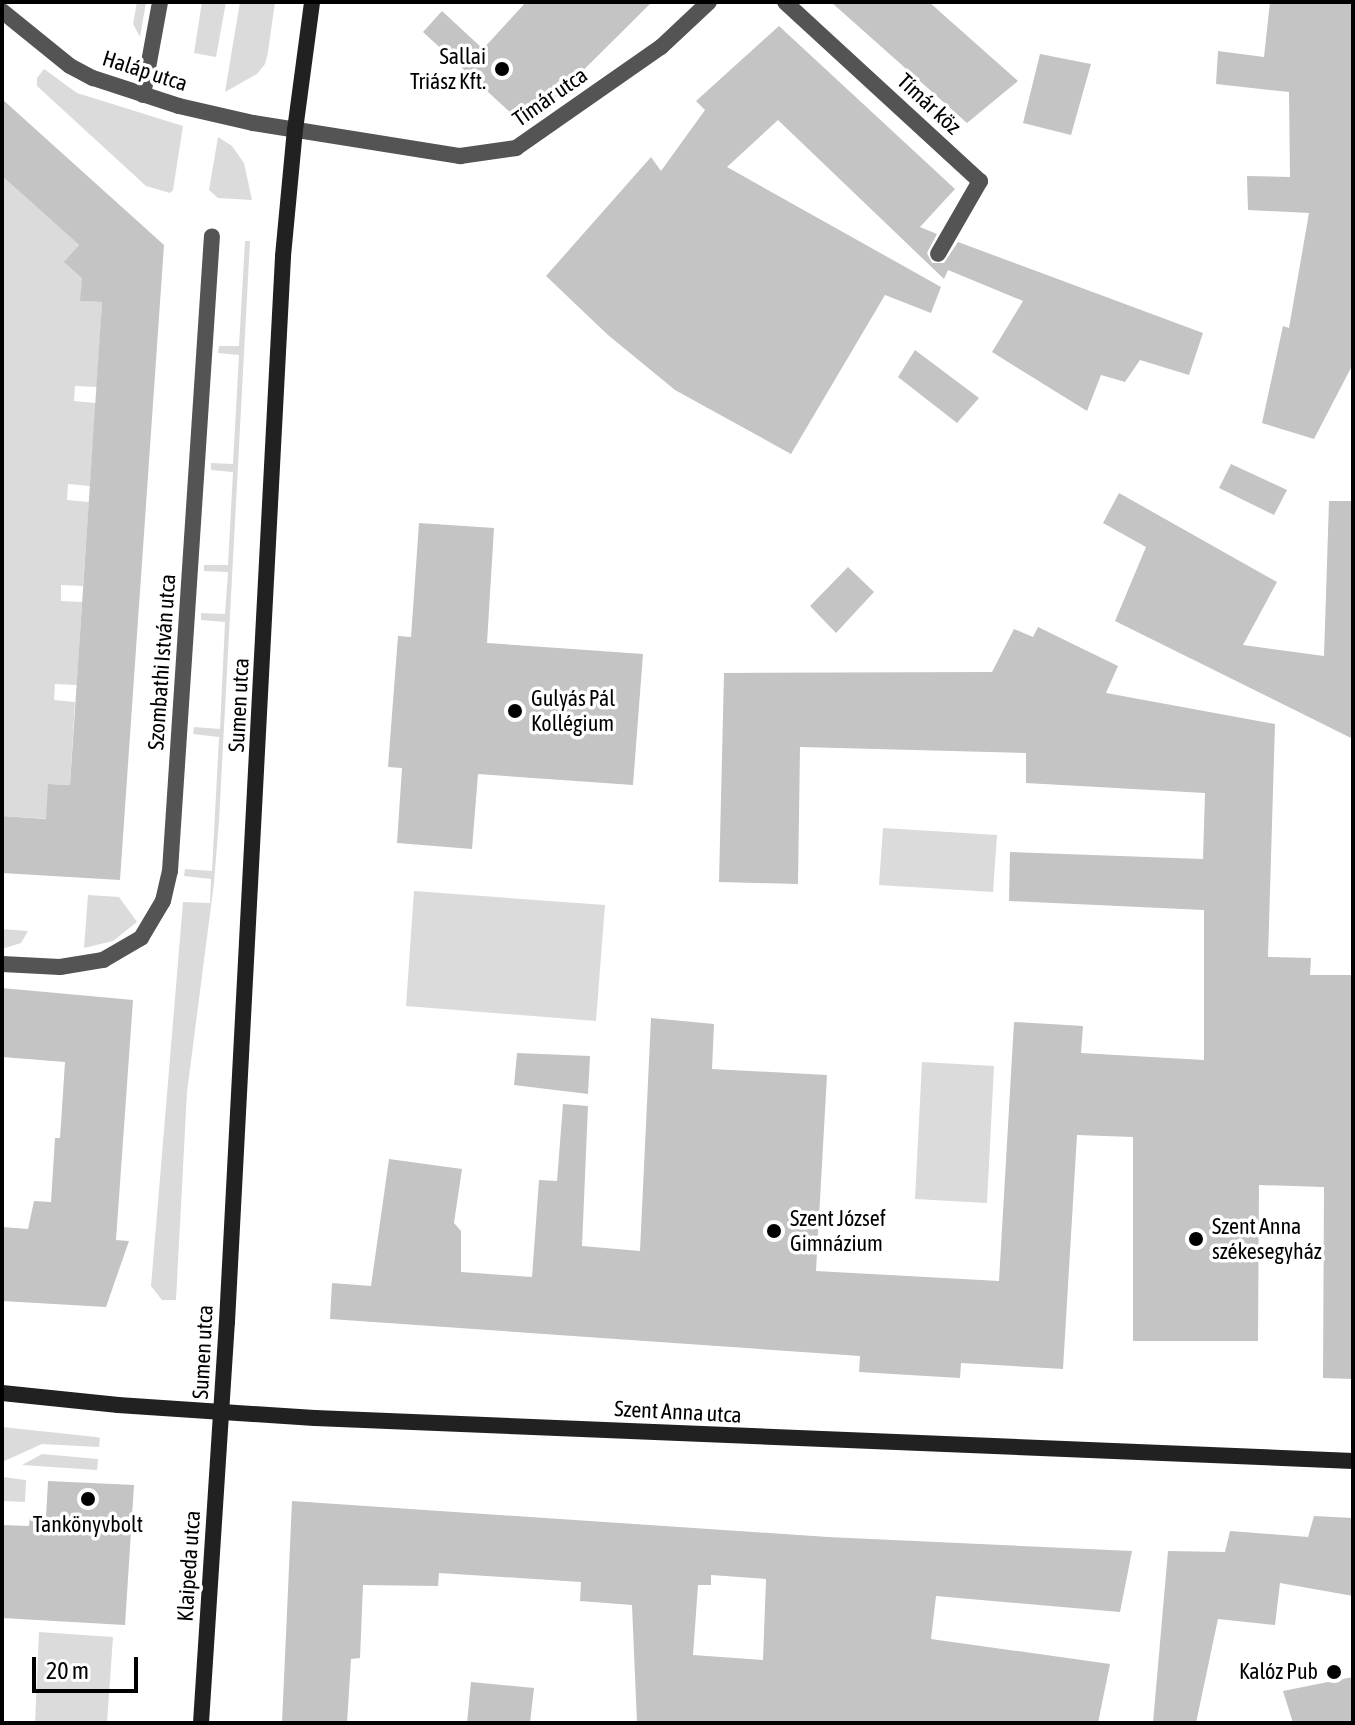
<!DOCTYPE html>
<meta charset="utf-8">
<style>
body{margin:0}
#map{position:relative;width:1355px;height:1725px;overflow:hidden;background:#fff;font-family:"Asap Condensed",sans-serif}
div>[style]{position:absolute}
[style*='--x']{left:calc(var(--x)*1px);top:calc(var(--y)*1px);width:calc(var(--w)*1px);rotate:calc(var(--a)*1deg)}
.green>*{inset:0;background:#dbdbdb}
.building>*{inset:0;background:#c4c4c4}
.street>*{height:16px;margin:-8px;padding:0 8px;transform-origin:8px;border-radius:8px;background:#545454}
.secondary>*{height:16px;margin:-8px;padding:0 8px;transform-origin:8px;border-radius:8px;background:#212121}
.dots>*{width:22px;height:22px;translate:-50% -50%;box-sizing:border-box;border:4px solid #fff;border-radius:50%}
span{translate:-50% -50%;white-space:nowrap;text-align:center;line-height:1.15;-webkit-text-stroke:7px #fff;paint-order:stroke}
.poi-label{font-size:22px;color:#000}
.right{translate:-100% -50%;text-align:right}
.left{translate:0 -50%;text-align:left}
.street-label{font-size:22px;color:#000}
.frame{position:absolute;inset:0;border:4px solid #000;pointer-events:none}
.scale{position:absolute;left:32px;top:1657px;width:106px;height:36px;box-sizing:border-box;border:4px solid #000;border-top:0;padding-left:10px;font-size:24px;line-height:28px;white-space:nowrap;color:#000;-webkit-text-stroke:6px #fff;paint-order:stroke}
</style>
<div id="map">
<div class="green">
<div style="clip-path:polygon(137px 2px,146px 2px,140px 37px,133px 24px)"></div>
<div style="clip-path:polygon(202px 2px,226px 2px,216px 57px,194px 53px)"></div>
<div style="clip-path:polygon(240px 2px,275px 2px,268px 52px,265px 64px,257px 74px,225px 92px)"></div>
<div style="clip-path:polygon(44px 69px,77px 93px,183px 126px,173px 190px,170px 193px,146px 186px,37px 86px,37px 78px)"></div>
<div style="clip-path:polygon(218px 137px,232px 146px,244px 163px,252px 200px,218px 198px,209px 190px)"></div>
<div style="clip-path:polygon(2px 176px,79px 245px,65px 262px,91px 256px,81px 286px,81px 301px,102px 302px,97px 387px,75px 386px,74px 401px,96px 403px,90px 486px,68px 484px,67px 500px,89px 502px,83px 586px,61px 585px,61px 601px,82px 602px,77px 685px,55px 684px,54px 700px,75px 702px,70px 785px,48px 784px,68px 820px,2px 816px)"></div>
<div style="clip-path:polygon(245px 241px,250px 241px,219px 821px,214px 883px,187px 1092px,176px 1300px,162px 1300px,151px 1286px,183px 902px,210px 903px,211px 879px,184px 876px,185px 869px,212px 871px,219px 737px,193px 734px,194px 727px,220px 729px,225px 622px,201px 620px,201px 613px,225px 614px,228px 572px,204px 571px,204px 565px,228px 565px,233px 472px,211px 470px,211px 463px,233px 464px,239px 355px,218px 353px,219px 346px,239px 346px)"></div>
<div style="clip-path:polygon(883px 828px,997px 835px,993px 892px,879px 885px)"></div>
<div style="clip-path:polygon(414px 891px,605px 905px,596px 1021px,406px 1006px)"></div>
<div style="clip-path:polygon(88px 895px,119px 897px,137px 922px,113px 941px,84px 948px)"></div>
<div style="clip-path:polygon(2px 929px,28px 931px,21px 943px,2px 949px)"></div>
<div style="clip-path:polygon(922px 1062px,994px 1066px,987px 1203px,915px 1199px)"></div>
<div style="clip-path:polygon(2px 1427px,96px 1437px,100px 1438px,99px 1447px,42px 1444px,2px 1462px)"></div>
<div style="clip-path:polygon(42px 1454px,98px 1459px,97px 1470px,22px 1465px)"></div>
<div style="clip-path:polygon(2px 1477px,26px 1480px,25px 1502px,2px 1501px)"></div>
<div style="clip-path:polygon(39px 1632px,113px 1637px,107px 1723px,35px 1723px)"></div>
</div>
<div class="building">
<div style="clip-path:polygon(526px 2px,652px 2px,526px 127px,423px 32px,442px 11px,483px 49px)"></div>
<div style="clip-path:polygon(831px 2px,929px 2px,1018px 81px,967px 123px)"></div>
<div style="clip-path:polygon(1270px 2px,1353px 2px,1353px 364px,1314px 439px,1262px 423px,1283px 326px,1289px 328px,1309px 213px,1248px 210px,1247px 176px,1290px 177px,1289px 92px,1216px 84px,1218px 51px,1264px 57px)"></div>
<div style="clip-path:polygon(779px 26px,955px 189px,920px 227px,937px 234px,927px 253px,932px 263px,944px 263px,958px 242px,1203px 333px,1189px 375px,1140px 360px,1125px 382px,1101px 375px,1087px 411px,992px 352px,1023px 301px,948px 270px,944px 279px,778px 120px,727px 167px,941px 287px,931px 313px,885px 295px,791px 454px,675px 390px,608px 335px,546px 276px,651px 157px,661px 171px,705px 110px,696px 101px)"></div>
<div style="clip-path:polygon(1040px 54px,1091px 64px,1071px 135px,1023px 123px)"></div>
<div style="clip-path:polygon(2px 99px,164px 245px,120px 880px,2px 873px,2px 816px,46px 819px,48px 784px,70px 785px,102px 302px,80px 301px,82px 278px,64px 262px,79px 245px,2px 176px)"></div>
<div style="clip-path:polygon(915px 350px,979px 398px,957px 423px,898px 377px)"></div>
<div style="clip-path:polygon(1231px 464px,1287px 490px,1274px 515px,1219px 488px)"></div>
<div style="clip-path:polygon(1119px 493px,1277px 582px,1243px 645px,1324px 656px,1329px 501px,1353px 501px,1353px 739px,1115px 621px,1146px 547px,1103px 523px)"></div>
<div style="clip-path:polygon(419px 523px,494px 528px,487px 643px,643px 654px,633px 785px,478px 774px,472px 849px,397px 843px,402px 768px,388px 767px,398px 636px,411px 637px)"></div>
<div style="clip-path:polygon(848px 567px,874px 592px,836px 633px,810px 606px)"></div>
<div style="clip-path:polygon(1038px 627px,1118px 666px,1106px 693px,1275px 724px,1268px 957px,1311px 958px,1310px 975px,1353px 975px,1353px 1379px,1323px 1378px,1324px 1187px,1259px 1185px,1258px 1341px,1133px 1341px,1133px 1137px,1077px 1135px,1063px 1369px,961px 1363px,960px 1378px,859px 1372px,860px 1356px,330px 1319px,332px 1283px,371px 1286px,389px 1159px,462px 1169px,454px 1223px,461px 1231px,461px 1272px,532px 1277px,539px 1180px,557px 1181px,563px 1104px,588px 1106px,582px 1246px,640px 1251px,651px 1018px,714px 1024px,712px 1069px,827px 1075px,816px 1271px,999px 1281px,1014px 1022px,1083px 1026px,1081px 1053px,1204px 1060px,1204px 910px,1009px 901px,1010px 852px,1203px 859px,1205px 793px,1026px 783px,1026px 753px,800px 747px,798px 884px,719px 882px,724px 673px,992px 672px,1014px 629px,1033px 637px)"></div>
<div style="clip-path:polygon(2px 988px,133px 1000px,116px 1240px,129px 1241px,106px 1307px,2px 1301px,2px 1227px,28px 1229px,34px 1201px,51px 1202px,55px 1138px,60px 1138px,65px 1062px,2px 1057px)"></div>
<div style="clip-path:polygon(517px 1053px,590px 1056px,588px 1094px,514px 1085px)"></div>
<div style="clip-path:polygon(48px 1481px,134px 1485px,125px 1625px,2px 1618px,2px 1525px,29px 1526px,30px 1516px,46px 1517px)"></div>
<div style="clip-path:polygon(evenodd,292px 1501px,828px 1537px,1132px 1551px,1120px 1612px,936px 1596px,931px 1639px,1110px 1664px,1098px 1723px,637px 1723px,632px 1605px,580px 1601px,581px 1582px,439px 1573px,438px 1586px,363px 1585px,360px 1658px,351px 1659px,347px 1723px,282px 1723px,292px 1501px,711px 1575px,766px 1579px,763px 1660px,693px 1655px,698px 1585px,711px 1585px,711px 1575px)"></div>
<div style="clip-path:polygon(1314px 1516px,1353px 1518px,1353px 1596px,1280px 1583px,1275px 1625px,1218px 1619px,1196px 1723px,1153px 1723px,1168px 1551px,1225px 1552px,1230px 1531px,1308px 1537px)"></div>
<div style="clip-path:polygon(1353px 1677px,1353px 1723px,1293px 1723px,1283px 1691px)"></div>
<div style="clip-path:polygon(471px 1682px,534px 1688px,530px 1723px,467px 1723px)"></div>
</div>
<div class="street">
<div style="--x:785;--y:2;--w:265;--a:42.6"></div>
<div style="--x:980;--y:181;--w:84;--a:119.9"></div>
<div style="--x:2;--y:11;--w:87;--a:39"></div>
<div style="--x:70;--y:66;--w:26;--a:28"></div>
<div style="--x:93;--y:78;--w:90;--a:18"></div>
<div style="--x:179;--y:106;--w:76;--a:12.9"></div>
<div style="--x:253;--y:123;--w:210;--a:9.1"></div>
<div style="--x:460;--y:156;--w:57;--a:-8.1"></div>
<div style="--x:516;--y:148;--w:177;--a:-34.9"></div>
<div style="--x:661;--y:47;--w:66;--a:-43.2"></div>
<div style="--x:143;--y:95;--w:95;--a:-79.6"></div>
<div style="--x:2;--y:964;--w:58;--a:3"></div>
<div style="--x:60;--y:967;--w:44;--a:-9.2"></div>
<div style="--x:103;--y:960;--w:44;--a:-30.1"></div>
<div style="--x:141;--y:938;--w:43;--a:-59.3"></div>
<div style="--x:163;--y:901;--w:31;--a:-77"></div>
<div style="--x:170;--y:871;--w:636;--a:-86.22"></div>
</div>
<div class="secondary">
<div style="--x:2;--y:1393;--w:117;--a:5.9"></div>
<div style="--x:118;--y:1405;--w:197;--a:3.8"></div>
<div style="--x:315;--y:1418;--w:1039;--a:2.37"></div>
<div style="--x:201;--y:1723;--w:402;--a:-86.3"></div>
<div style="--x:227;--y:1322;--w:1067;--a:-86.99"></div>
<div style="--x:283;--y:256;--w:127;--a:-84.6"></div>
<div style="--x:295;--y:130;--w:129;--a:-82.4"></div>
</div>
<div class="dots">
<div style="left:502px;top:69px;background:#000"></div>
<div style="left:515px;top:711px;background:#000"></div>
<div style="left:774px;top:1231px;background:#000"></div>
<div style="left:1196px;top:1239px;background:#000"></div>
<div style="left:88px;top:1499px;background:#000"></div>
<div style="left:1334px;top:1672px;background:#000"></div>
</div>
<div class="poi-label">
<span class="right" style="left:486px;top:69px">Sallai<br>Triász Kft.</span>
<span class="left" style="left:531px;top:711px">Gulyás Pál<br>Kollégium</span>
<span class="left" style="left:790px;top:1231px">Szent József<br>Gimnázium</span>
<span class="left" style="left:1212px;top:1239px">Szent Anna<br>székesegyház</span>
<span style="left:88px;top:1525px">Tankönyvbolt</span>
<span class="right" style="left:1318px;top:1672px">Kalóz Pub</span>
</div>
<div class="street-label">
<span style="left:145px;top:71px;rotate:18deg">Haláp utca</span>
<span style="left:550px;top:97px;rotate:-35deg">Tímár utca</span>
<span style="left:929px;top:104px;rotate:43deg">Tímár köz</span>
<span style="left:162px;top:662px;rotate:-86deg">Szombathi István utca</span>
<span style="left:239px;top:705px;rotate:-87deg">Sumen utca</span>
<span style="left:203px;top:1352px;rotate:-87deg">Sumen utca</span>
<span style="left:678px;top:1412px;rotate:3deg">Szent Anna utca</span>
<span style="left:189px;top:1566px;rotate:-86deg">Klaipeda utca</span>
</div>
<div class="frame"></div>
<div class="scale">20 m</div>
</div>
